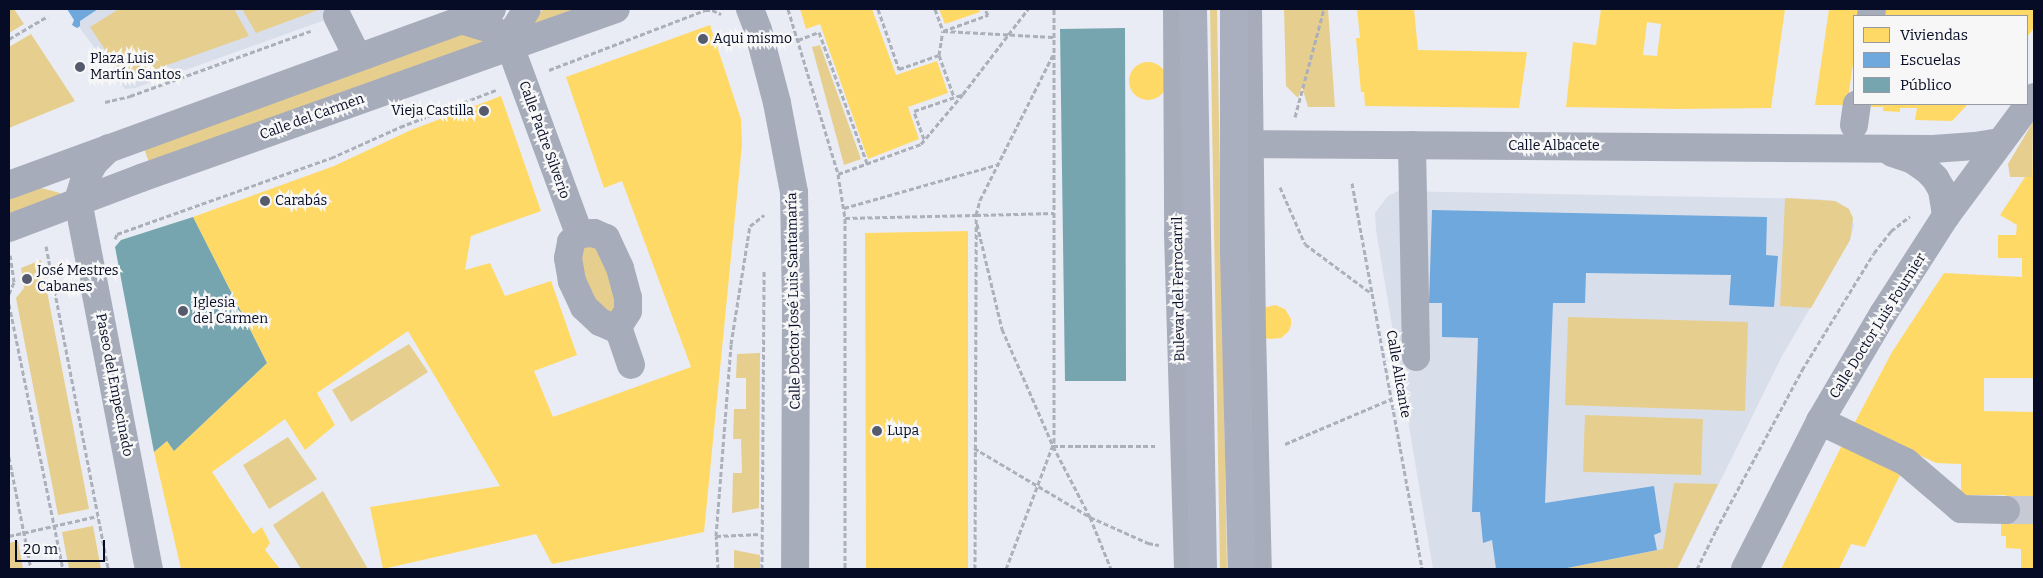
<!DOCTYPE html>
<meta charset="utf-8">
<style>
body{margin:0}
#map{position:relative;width:2043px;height:578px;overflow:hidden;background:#e9ecf4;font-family:Bitter,serif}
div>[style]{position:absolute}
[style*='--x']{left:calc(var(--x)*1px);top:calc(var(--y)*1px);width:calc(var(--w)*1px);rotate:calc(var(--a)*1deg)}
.built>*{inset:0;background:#d9deeb}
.green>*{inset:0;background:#e6cf8e}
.homes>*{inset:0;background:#ffd966}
.round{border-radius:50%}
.schools>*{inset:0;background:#6fa8dc}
.public>*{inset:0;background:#76a5af}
.minor-tunnel>*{height:28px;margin-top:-14px;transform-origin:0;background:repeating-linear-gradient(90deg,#c7cad5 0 28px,transparent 0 42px)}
.path>*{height:3px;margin-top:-1.5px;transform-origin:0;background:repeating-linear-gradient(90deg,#acb0ba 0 5px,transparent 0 7.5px)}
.minor>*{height:28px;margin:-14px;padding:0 14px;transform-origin:14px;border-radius:14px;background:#a7acbb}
.major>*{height:28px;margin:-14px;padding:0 14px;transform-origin:14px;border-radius:14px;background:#a9afbf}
.dots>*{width:14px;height:14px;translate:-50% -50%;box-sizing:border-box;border:2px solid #f7f7f7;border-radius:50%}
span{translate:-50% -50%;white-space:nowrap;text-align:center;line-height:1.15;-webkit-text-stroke:5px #f7f7f7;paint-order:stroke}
.poi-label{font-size:14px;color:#060c25}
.left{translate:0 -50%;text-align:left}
.right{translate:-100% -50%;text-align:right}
.street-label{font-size:14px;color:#060c25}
.frame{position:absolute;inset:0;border:10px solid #060c25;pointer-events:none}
.legend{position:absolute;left:1853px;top:15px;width:175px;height:90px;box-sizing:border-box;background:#f7f7f7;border:1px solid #9799a3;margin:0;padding:6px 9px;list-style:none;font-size:15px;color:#060c25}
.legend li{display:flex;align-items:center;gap:10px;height:25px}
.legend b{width:25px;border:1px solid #9799a3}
.scale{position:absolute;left:15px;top:540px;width:90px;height:22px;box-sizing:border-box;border:2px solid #060c25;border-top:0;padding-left:6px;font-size:15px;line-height:18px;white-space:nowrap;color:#060c25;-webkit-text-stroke:4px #f7f7f7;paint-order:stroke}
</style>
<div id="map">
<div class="built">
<div style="clip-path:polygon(67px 9px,356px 9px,135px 88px,125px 89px,79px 27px,73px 26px,74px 19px)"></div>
<div style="clip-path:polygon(1398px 191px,1815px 199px,1835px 201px,1849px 209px,1854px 226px,1850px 240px,1782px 356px,1677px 569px,1433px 569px,1376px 230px,1375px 213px,1388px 196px)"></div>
</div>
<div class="green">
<div style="clip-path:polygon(9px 9px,14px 9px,24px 24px,9px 33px)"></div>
<div style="clip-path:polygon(119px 9px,234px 9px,249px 36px,125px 80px,90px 27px)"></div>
<div style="clip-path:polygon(242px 9px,321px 9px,256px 33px)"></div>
<div style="clip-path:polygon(543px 9px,590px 9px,531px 25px)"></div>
<div style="clip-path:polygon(1210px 9px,1217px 9px,1227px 569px,1220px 569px)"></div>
<div style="clip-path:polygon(1284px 9px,1328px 9px,1335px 107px,1308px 107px,1302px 87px,1298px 98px,1286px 86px)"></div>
<div style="clip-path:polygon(462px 31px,492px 40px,150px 165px,143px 146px)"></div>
<div style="clip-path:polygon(31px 34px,75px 101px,9px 128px,9px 47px)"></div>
<div style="clip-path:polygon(820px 45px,861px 159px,844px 165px,812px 47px)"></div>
<div style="clip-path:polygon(2033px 122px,2032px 177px,2010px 177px,2008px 164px)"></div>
<div style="clip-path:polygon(34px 186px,60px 193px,61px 196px,9px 217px,9px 195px)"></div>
<div style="clip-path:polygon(1785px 198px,1835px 201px,1849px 209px,1853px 218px,1850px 240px,1811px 308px,1780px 306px)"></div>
<div style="clip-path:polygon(592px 243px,610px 268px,616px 315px,601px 311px,580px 267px,580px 244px)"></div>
<div style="clip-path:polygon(41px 260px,89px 509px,58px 515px,16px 298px,24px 288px,21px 268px)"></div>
<div style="clip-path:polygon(1568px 317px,1748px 322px,1745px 411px,1565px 405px)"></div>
<div style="clip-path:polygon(409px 344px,428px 372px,351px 422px,332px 390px)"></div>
<div style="clip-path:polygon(760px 353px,759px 508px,732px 513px,733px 473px,742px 473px,741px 439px,733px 439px,734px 409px,746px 409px,746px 378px,736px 378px,737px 354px)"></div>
<div style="clip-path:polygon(1585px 415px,1703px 419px,1701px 475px,1583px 472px)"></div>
<div style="clip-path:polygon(288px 437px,317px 479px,269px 509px,243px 465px)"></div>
<div style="clip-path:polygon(1674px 483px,1718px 484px,1677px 569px,1562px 569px,1663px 549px)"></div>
<div style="clip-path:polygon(323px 491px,368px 569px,301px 569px,273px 525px)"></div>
<div style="clip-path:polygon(93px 526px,101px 569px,69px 569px,62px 532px)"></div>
<div style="clip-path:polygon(18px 541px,23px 569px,9px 569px,9px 543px)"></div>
<div style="clip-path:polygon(734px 550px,760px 555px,760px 569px,734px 569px)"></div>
</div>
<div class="homes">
<div style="clip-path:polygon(800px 9px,872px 9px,896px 75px,937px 61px,948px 93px,908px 107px,919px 139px,868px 159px,820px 24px,806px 29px)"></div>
<div style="clip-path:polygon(939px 9px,979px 9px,980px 12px,945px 24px)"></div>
<div style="clip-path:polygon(1357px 9px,1414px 9px,1418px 50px,1527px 52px,1519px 108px,1365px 106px,1364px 92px,1361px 92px,1356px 38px,1360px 38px)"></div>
<div style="clip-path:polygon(evenodd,1601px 9px,1785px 9px,1771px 108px,1678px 109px,1566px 107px,1573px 42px,1596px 45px,1601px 9px,1647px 22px,1661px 24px,1657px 56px,1643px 55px,1647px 22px)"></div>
<div style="clip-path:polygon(1829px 9px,1862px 9px,1861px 16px,1854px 16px,1854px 57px,1847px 105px,1815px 105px)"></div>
<div style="clip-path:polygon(1882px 9px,2034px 9px,2034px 28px,2027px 37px,2027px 16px,1881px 16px)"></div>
<div style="clip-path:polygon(710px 25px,741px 119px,742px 145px,704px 532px,552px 564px,536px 534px,383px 569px,370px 507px,500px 486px,408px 331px,317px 393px,335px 425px,305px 450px,285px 419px,212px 472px,253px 534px,262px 527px,270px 543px,265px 550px,280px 569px,181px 569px,154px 452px,167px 441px,174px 451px,267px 363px,193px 217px,334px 166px,411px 130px,501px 96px,541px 211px,471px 236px,465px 270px,490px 263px,505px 296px,551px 281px,577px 355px,534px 371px,553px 417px,691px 367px,622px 181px,604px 188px,566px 77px)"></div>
<div class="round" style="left:1129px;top:62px;width:38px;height:38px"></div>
<div style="clip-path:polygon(1867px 104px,1968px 104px,1952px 121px,1915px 120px,1917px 108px,1900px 108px,1900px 112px,1883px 111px,1883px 107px,1866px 107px)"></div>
<div style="clip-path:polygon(2033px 141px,2034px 378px,1984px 378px,1984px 411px,2034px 412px,2034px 569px,2021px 569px,2021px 549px,2006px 548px,2006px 536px,2001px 536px,2001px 510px,2006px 510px,2006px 495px,1961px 495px,1961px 464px,1936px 463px,1854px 424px,1892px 352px,1944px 273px,2022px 277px,2022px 258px,1998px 258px,1998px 235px,2016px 235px,2017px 225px,2000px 215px,2025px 177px,2032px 177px)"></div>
<div style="clip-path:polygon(968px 231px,968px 569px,866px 569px,865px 233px)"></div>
<div style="clip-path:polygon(1275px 305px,1285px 309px,1291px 319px,1291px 325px,1289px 331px,1281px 338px,1270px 339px,1265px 338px,1263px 308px)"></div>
<div style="clip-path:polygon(1842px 445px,1901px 473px,1865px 547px,1851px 544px,1839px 569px,1781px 569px)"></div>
</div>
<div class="schools">
<div style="clip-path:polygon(67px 9px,98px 9px,80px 21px,80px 26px,77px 28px,72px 25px,74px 20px)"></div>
<div style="clip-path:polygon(1432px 210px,1767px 217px,1766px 255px,1778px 256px,1774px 307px,1729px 305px,1731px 275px,1586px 273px,1585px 303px,1553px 303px,1545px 503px,1654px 486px,1661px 532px,1654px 535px,1657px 550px,1562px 569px,1496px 569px,1492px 540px,1483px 543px,1480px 512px,1472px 512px,1478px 338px,1442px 337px,1442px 303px,1429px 303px)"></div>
</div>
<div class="public">
<div style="clip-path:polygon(1125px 28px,1126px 381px,1065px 381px,1060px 29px)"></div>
<div style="clip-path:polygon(193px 217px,267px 363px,174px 451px,167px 441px,154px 452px,115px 247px,121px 240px)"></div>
</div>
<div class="minor-tunnel">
<div style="--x:2006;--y:510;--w:28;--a:0"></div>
</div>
<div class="path">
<div style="--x:788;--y:9;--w:172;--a:73.1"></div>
<div style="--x:838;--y:174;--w:45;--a:81"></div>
<div style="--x:845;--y:218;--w:351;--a:90"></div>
<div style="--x:878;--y:9;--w:64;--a:70.7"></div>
<div style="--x:899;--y:69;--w:42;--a:-19.3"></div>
<div style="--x:939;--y:55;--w:45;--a:70.3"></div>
<div style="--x:935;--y:9;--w:23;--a:70"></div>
<div style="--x:943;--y:31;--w:110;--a:3.1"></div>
<div style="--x:9;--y:39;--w:45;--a:-30.5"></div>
<div style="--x:798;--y:40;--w:22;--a:-21"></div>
<div style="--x:819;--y:32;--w:140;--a:69.9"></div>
<div style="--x:939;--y:55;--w:24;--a:-81"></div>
<div style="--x:943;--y:31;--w:48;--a:-19.6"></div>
<div style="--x:988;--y:15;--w:7;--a:-117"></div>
<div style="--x:549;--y:70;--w:167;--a:-21"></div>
<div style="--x:705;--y:10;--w:7;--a:0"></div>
<div style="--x:712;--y:10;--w:10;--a:24"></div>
<div style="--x:105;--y:102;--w:26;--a:-13"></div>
<div style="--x:130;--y:96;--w:192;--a:-19.8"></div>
<div style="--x:1295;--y:117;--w:112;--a:-75"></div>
<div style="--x:924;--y:139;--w:30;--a:-110"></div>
<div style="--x:914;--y:111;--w:50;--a:-18.8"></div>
<div style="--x:838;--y:174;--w:88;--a:-19.9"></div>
<div style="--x:921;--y:144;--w:65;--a:-50"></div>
<div style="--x:963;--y:94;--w:107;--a:-52.6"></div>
<div style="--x:1352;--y:183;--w:392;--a:79.7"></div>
<div style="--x:1280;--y:187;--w:62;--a:66.3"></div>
<div style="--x:1305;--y:244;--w:82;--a:36.6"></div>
<div style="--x:844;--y:208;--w:161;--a:-15.8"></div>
<div style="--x:976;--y:215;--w:78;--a:-1.5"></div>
<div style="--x:845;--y:218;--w:131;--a:-1.3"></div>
<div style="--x:977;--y:224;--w:108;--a:76.6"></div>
<div style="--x:1002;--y:329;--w:128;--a:66.4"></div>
<div style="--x:1053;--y:446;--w:80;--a:62.5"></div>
<div style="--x:1090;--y:517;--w:56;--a:68"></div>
<div style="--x:115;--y:239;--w:5;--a:-68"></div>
<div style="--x:117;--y:234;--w:227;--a:-19.6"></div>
<div style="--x:331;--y:158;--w:76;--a:-24.2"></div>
<div style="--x:400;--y:127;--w:103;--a:-21.1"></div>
<div style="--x:46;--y:246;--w:329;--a:79.1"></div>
<div style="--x:9;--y:294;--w:13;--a:-67"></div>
<div style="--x:14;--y:282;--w:27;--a:-98"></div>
<div style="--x:9;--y:304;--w:270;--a:78.5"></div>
<div style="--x:1285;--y:444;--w:115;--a:-23"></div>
<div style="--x:1053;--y:446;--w:102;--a:0"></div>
<div style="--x:974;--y:448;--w:135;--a:30.7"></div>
<div style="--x:1090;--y:517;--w:64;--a:24.1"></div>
<div style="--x:1148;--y:543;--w:11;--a:10"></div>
<div style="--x:9;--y:457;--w:114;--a:78.9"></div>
<div style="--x:9;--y:536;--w:91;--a:-12.7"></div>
<div style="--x:716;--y:536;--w:45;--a:-2.5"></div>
<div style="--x:718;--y:569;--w:33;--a:-93"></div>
<div style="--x:716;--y:536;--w:193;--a:-85.5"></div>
<div style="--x:731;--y:344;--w:120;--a:-80.9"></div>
<div style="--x:750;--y:226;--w:18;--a:-38"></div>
<div style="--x:762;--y:569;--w:299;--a:-89.6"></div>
<div style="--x:975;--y:569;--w:354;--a:-89.8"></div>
<div style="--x:976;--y:215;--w:16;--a:-75"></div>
<div style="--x:980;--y:200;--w:162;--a:-63.3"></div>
<div style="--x:1006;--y:569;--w:136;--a:-69.3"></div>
<div style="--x:1054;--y:442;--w:433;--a:-90"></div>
<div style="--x:1697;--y:569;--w:43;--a:-64"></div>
<div style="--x:1716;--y:530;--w:182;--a:-61.7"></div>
<div style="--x:1802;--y:370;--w:137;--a:-58.4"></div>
<div style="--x:1874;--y:253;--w:28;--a:-52"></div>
<div style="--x:1891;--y:231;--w:24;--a:-38"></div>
</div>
<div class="minor">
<div style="--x:750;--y:9;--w:22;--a:69"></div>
<div style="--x:758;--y:30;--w:75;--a:75.4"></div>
<div style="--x:777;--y:103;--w:91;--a:79.2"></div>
<div style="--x:794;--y:192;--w:115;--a:89"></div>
<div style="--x:796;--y:307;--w:262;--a:90.2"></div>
<div style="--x:1177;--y:9;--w:224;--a:89.7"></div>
<div style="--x:1178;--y:233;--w:336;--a:88.3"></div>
<div style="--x:1248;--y:9;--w:322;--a:89.3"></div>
<div style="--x:1252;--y:331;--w:238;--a:88.6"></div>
<div style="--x:337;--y:16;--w:45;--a:63.4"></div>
<div style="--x:1871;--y:16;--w:7;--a:-82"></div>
<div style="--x:461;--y:20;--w:34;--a:17"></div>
<div style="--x:494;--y:30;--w:12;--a:35"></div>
<div style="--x:504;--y:37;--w:11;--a:56"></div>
<div style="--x:510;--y:46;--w:200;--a:69.8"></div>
<div style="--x:510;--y:46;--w:20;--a:-72"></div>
<div style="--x:516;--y:27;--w:21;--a:-59"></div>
<div style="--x:1854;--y:125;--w:21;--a:-82"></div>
<div style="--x:1235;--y:144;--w:698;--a:0.41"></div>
<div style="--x:1933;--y:149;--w:42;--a:-4.1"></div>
<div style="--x:1975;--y:146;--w:25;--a:-9"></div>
<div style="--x:1412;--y:145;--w:212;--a:88.9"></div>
<div style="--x:109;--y:148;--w:21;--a:135"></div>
<div style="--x:94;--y:163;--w:21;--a:119"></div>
<div style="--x:84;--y:181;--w:21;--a:107"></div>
<div style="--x:78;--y:201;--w:375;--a:79.1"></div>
<div style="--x:1892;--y:153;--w:20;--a:18"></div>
<div style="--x:1911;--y:159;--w:18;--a:34"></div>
<div style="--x:1926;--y:169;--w:13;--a:45"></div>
<div style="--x:1935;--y:178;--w:14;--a:60"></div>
<div style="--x:1942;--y:190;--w:26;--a:81"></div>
<div style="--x:9;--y:185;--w:514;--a:-20.02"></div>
<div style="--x:9;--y:228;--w:141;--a:-20.7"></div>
<div style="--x:141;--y:178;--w:504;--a:-19.59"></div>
<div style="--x:594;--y:233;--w:13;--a:23"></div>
<div style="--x:606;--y:238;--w:33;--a:65"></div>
<div style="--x:620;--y:268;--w:31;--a:75"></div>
<div style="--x:628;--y:298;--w:13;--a:90"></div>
<div style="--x:628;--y:311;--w:19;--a:122"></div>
<div style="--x:618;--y:327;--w:4;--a:166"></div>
<div style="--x:614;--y:328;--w:15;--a:-157"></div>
<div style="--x:600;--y:322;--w:22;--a:-137"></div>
<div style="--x:584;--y:307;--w:29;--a:-115"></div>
<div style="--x:572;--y:281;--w:23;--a:-100"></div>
<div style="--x:568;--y:258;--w:16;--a:-79"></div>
<div style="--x:571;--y:242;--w:11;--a:-45"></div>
<div style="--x:579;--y:234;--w:15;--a:-4"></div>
<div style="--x:618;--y:327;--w:40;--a:71.1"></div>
<div style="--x:1820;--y:421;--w:95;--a:25.5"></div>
<div style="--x:1906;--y:462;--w:72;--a:40.5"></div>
<div style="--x:1961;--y:509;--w:45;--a:1.3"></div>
<div style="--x:1745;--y:569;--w:166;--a:-63.1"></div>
<div style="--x:1820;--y:421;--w:124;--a:-59.5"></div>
<div style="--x:1883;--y:314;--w:117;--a:-57.3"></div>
<div style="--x:1946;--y:216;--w:148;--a:-53.5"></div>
</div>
<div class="major">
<div style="--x:1193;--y:9;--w:560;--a:88.98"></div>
<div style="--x:1234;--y:9;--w:243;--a:90"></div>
<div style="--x:1234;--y:252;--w:317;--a:88.6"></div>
</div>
<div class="dots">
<div style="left:703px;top:39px;background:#555a6d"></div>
<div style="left:80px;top:67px;background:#555a6d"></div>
<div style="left:484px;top:111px;background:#555a6d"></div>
<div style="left:265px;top:201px;background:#555a6d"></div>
<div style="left:27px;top:279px;background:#555a6d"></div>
<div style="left:183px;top:311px;background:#555a6d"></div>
<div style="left:877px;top:431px;background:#555a6d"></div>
</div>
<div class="poi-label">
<span class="left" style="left:713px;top:39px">Aqui mismo</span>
<span class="left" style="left:90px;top:67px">Plaza Luis<br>Martín Santos</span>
<span class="right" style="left:474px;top:111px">Vieja Castilla</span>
<span class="left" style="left:275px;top:201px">Carabás</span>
<span class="left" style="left:37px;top:279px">José Mestres<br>Cabanes</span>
<span class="left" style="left:193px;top:311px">Iglesia<br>del Carmen</span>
<span class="left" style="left:887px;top:431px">Lupa</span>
</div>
<div class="street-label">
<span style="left:312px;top:117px;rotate:-20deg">Calle del Carmen</span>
<span style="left:544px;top:140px;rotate:70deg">Calle Padre Silverio</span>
<span style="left:1554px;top:146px">Calle Albacete</span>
<span style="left:1179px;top:289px;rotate:-91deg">Bulevar del Ferrocarril</span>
<span style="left:794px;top:301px;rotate:-91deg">Calle Doctor José Luis Santamaría</span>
<span style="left:1878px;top:326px;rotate:-58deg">Calle Doctor Luis Fournier</span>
<span style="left:1398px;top:374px;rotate:80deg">Calle Alicante</span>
<span style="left:114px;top:385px;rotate:79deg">Paseo del Empecinado</span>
</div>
<div class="frame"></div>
<ul class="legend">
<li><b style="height:14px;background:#ffd966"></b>Viviendas</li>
<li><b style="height:14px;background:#6fa8dc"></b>Escuelas</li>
<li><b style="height:14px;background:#76a5af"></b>Público</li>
</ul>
<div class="scale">20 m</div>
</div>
